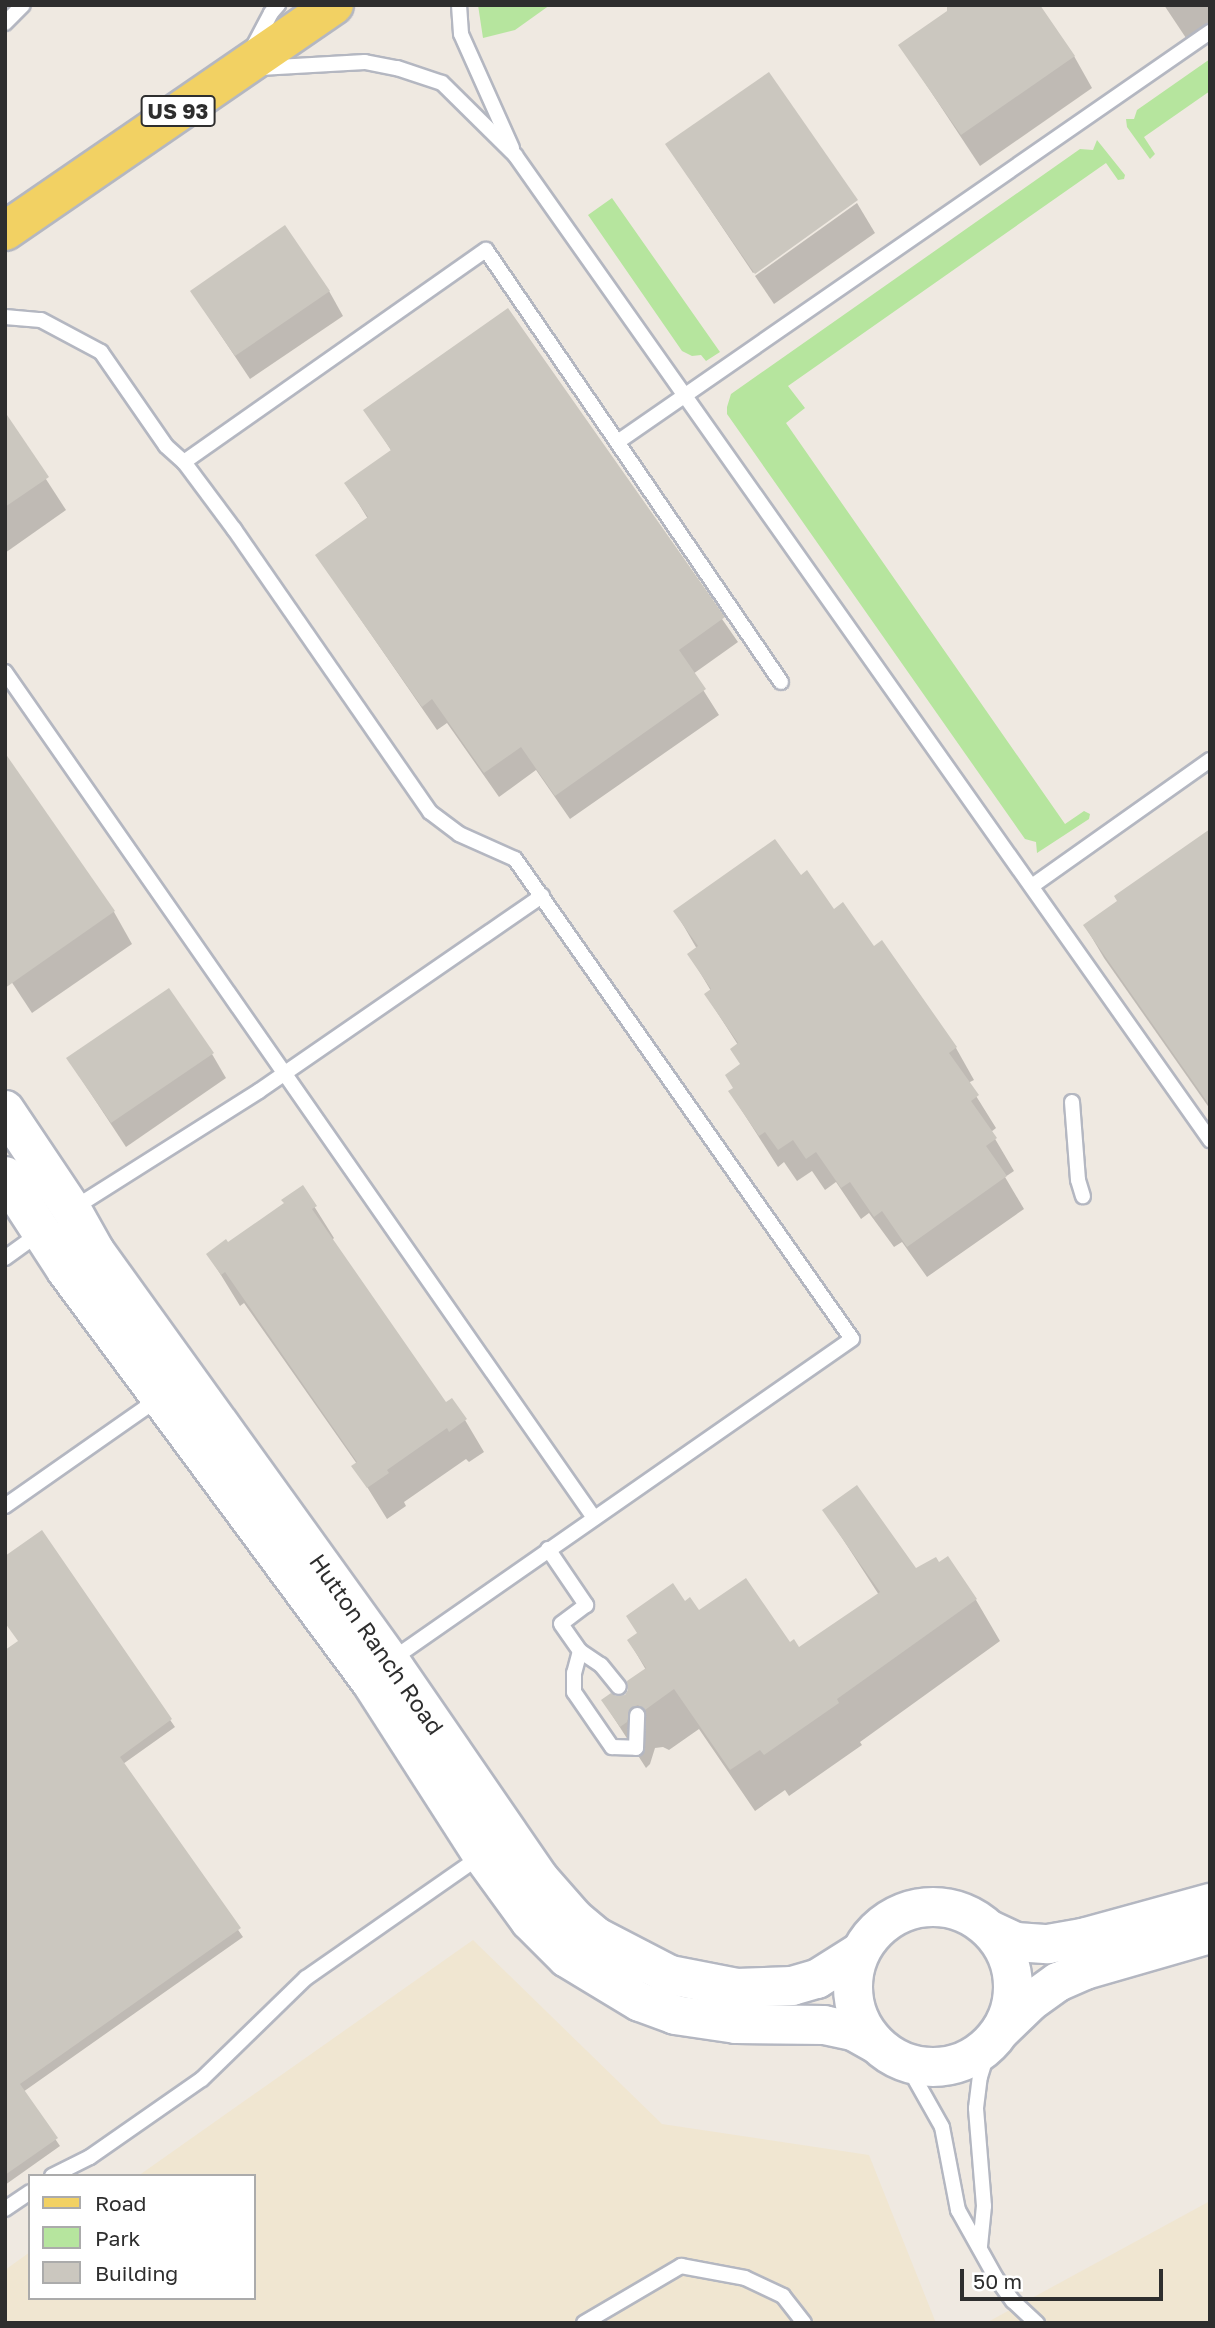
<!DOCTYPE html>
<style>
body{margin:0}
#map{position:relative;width:1215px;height:2328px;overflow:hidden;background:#efe9e1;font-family:"Golos Text",sans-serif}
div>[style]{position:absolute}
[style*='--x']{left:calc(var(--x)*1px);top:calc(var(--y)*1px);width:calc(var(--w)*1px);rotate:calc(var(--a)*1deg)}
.education>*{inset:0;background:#f0e6d1}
.green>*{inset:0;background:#b6e59e}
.shadow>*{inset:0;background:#0003}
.building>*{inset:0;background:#cbc7bf}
.roads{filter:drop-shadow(2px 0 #b4b7c1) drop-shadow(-2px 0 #b4b7c1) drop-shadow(0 2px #b4b7c1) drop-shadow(0 -2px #b4b7c1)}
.service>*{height:14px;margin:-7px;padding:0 7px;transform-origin:7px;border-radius:7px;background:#fff}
.secondary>*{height:38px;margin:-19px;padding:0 19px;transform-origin:19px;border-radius:19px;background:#fff}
.secondary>.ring{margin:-19px;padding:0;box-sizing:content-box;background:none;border:38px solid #fff;border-radius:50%}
.primary>*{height:38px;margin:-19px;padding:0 19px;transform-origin:19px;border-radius:19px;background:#f2d163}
span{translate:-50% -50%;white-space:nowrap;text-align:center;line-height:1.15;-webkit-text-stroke:6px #fff;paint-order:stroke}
.shield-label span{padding:2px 5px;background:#fff;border:2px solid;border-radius:5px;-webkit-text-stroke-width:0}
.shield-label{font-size:21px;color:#2e2e2e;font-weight:700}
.street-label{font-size:23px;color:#2e2e2e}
.frame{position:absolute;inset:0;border:7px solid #2e2e2e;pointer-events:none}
.legend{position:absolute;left:28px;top:2174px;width:228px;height:126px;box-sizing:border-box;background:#fff;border:2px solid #ababab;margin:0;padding:9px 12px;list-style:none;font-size:21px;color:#2e2e2e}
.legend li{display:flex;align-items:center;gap:14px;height:35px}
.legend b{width:35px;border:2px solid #ababab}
.scale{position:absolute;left:960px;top:2269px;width:203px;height:32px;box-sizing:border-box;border:4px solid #2e2e2e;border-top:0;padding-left:9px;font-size:21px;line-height:24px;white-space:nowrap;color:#2e2e2e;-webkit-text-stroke:5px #fff;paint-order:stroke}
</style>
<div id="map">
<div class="education">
<div style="clip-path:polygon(473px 1940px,662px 2124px,869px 2155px,936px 2323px,5px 2323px,5px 2270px,30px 2252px,30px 2298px,254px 2298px,254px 2176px,138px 2176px)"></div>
<div style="clip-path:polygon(1210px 2201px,1210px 2323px,986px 2323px)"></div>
</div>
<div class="green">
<div style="clip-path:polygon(478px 5px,550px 5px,515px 30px,483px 38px)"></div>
<div style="clip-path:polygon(1210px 59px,1210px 91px,1144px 137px,1155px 154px,1150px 159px,1127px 127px,1126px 119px,1134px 119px,1137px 110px)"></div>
<div style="clip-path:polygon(1097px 140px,1125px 175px,1124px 179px,1118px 180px,1106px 163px,788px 386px,805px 408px,786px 423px,1065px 824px,1084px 811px,1090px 814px,1089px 819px,1037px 853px,1036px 842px,1025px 839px,727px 414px,727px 407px,731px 394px,1080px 149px,1093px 150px)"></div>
<div style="clip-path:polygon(612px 198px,720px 352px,706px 361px,701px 355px,692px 356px,682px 351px,588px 215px)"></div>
</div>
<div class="shadow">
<div style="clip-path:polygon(1164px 5px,1210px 5px,1210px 39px,1194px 50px)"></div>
<div style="clip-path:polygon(949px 11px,1074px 56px,1092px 88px,980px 166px,900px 45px)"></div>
<div style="clip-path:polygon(667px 145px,856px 200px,753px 273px)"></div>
<div style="clip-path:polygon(857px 203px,875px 233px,774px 304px,755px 276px)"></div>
<div style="clip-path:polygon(329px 291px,343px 316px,250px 379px,192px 292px)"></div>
<div style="clip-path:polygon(508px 311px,738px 642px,693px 674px,719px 715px,570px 819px,536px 770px,499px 797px,447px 723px,437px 730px,317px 556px,368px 519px,346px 483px,392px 452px,366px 410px)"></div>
<div style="clip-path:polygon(5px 416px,66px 510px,5px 553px)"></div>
<div style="clip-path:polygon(5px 756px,114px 912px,132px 944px,32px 1013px,5px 972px)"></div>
<div style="clip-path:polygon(1210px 831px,1210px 1109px,1104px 958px,1085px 926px)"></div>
<div style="clip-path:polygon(800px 878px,873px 949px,956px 1048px,974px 1080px,968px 1083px,996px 1128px,991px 1132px,1014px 1171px,1005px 1177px,1024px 1209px,927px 1277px,902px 1242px,894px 1247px,869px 1213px,861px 1219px,836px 1182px,825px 1190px,812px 1171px,797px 1181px,784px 1162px,778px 1167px,730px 1092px,734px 1089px,741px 1066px,738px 1045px,706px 995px,711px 991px,689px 954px,697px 949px,675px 911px)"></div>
<div style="clip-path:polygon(212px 1054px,226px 1078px,126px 1147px,68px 1059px)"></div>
<div style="clip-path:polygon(302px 1187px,334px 1238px,332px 1240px,446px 1404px,465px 1420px,484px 1452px,469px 1462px,466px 1459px,404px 1502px,406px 1506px,387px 1519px,354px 1466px,357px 1464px,244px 1303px,240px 1306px,208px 1254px,228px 1245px,286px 1204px)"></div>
<div style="clip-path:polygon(824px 1510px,915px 1570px,976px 1600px,1000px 1641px,860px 1742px,862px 1745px,789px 1796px,785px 1790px,755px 1811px,699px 1729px,669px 1750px,663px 1747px,655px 1748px,650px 1764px,646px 1768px,603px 1701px,626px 1696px,646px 1670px,629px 1641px,684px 1604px,699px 1612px,799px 1650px,879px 1595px)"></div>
<div style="clip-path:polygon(41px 1532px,175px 1727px,123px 1764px,243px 1937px,23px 2092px,60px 2146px,5px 2185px,5px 1652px,19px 1642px)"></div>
</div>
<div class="building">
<div style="clip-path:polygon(947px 5px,1040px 5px,1075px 56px,961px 135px,898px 45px,947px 11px)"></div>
<div style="clip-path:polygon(769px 72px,858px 200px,755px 274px,665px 144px)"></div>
<div style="clip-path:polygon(285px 225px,330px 291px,235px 356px,190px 291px)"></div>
<div style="clip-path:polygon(508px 308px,725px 617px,679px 650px,706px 689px,555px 796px,521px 747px,484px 773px,432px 699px,422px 707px,315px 555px,368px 517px,344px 483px,391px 450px,363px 410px)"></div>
<div style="clip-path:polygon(5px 412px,49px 477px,5px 507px)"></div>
<div style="clip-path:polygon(5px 753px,115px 911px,5px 988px)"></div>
<div style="clip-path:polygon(1210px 829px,1210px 1106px,1083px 925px,1117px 901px,1114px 896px)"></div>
<div style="clip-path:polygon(775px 839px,801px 875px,807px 870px,834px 909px,843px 902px,874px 946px,882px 940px,957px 1047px,949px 1053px,979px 1095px,971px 1101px,997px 1138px,986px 1146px,1007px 1176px,907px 1247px,882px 1211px,874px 1217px,850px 1182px,841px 1188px,816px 1152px,806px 1159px,793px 1140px,778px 1150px,765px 1132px,759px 1136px,728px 1091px,733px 1088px,725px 1075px,740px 1064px,730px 1049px,738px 1043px,704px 994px,711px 989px,687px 954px,698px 946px,673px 911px)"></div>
<div style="clip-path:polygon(169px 988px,214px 1053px,111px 1123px,66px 1058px)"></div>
<div style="clip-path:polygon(303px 1185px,317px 1206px,312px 1209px,446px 1402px,452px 1398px,467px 1419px,449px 1432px,447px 1428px,387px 1470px,389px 1473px,367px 1488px,351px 1466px,357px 1462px,225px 1272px,221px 1275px,206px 1254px,226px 1239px,228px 1242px,284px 1203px,281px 1200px)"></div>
<div style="clip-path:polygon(857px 1485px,916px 1568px,936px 1557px,939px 1562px,948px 1556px,977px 1599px,837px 1699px,839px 1703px,764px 1755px,760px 1750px,730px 1770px,674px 1689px,645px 1710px,638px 1705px,632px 1707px,627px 1722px,620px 1727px,601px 1700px,611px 1693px,616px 1696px,625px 1695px,628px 1690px,627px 1681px,646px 1668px,627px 1640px,637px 1633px,626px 1616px,673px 1583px,685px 1601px,690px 1597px,699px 1610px,746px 1578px,790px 1642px,794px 1639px,799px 1647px,880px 1592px,822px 1510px)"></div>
<div style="clip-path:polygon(42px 1530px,172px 1719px,120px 1757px,241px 1928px,20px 2084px,58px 2138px,5px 2175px,5px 1650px,18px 1641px,5px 1623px,5px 1556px)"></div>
</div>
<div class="roads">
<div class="service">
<div style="--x:459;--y:5;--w:29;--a:86"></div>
<div style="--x:461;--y:34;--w:125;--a:65.9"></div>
<div style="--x:5;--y:23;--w:25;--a:-45"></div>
<div style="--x:252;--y:49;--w:41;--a:-62.2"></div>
<div style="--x:271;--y:13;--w:11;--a:-49"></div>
<div style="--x:260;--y:68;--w:105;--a:-3.3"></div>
<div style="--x:365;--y:62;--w:33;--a:11"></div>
<div style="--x:397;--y:68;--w:47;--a:18.4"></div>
<div style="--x:442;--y:83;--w:103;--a:44.6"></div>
<div style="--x:515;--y:155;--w:1206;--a:54.79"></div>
<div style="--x:5;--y:317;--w:36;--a:5"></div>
<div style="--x:41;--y:320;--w:68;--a:28.1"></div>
<div style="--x:101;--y:352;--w:114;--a:55.3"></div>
<div style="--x:166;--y:446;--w:24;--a:42"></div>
<div style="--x:184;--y:462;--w:84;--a:53.3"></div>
<div style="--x:234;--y:529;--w:344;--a:55.3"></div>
<div style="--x:430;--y:812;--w:36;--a:37"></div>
<div style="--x:459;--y:834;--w:61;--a:24.1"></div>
<div style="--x:515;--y:859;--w:586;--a:54.93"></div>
<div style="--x:852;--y:1339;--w:562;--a:145.15"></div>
<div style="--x:619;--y:441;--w:719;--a:-34.69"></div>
<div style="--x:184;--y:462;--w:369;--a:-35.1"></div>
<div style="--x:486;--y:250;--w:523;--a:55.67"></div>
<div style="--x:5;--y:672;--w:1031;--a:55.15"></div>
<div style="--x:1032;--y:886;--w:218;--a:-35.3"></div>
<div style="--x:1072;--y:1102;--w:78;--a:85.6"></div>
<div style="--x:1078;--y:1180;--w:17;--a:73"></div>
<div style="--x:74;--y:1208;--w:219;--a:-32.3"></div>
<div style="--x:259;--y:1091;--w:344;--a:-34.6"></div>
<div style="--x:5;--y:1258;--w:44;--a:-35.8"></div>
<div style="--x:5;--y:1506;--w:188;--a:-35"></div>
<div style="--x:548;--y:1549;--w:68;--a:55.8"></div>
<div style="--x:586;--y:1605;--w:31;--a:143"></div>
<div style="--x:561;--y:1624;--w:33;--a:55"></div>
<div style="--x:580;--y:1651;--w:23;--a:105"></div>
<div style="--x:574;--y:1673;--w:19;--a:90"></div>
<div style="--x:574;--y:1692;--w:67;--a:55.4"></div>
<div style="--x:612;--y:1747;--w:24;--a:2"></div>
<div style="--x:636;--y:1748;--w:33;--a:-88"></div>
<div style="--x:580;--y:1651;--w:25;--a:34"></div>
<div style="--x:601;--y:1665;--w:28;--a:51"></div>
<div style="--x:906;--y:2063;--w:73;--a:60.6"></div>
<div style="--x:942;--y:2127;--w:85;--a:79.1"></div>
<div style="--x:958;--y:2210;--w:78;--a:60.8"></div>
<div style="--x:996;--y:2278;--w:29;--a:54"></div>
<div style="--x:1013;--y:2301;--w:33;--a:43"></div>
<div style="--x:52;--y:2176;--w:42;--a:-26.6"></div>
<div style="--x:90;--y:2157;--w:136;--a:-34.9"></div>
<div style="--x:202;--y:2079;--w:145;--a:-44.2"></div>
<div style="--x:306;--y:1978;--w:213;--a:-34.9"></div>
<div style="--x:5;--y:2209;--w:30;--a:-34"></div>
<div style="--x:980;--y:2246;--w:40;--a:-84.3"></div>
<div style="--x:984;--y:2206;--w:98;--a:-94.7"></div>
<div style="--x:976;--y:2108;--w:31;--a:-83"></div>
<div style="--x:980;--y:2077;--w:34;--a:-73"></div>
<div style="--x:584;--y:2323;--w:113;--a:-30.4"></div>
<div style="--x:681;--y:2266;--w:65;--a:10.6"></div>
<div style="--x:745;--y:2278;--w:42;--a:25.3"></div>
<div style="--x:783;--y:2296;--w:34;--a:52"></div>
</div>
<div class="secondary">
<div style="--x:5;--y:1110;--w:120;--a:56.2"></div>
<div style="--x:72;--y:1210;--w:47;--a:60.7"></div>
<div style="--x:95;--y:1251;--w:505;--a:54.26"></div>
<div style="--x:390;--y:1661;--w:263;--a:55.5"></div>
<div style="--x:539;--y:1878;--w:53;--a:48.8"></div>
<div style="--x:574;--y:1918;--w:30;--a:40"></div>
<div style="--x:597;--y:1937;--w:82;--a:27.5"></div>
<div style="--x:670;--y:1975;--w:68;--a:11"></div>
<div style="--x:737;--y:1988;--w:55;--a:-2.1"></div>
<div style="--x:792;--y:1986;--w:26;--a:-16"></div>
<div style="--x:817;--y:1979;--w:51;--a:-32.1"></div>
<div style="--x:5;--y:1176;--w:112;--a:57"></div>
<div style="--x:66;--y:1270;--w:513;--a:53.49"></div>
<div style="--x:371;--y:1682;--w:206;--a:57.3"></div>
<div style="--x:482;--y:1855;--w:82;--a:54"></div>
<div style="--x:530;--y:1921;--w:52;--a:45"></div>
<div style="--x:567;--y:1958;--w:85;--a:31.1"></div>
<div style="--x:640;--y:2002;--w:37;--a:20"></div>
<div style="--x:675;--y:2015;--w:62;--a:8.4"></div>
<div style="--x:736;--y:2024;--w:88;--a:0.7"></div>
<div style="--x:824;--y:2025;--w:30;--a:12"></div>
<div style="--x:853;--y:2031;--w:26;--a:29"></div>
<div class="ring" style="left:853px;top:1907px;width:122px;height:122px"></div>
<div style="--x:990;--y:1930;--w:29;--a:25"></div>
<div style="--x:1016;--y:1942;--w:32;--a:4"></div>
<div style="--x:1048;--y:1944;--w:39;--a:-10"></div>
<div style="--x:1086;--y:1937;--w:129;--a:-15.3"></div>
<div style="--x:1001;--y:2030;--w:40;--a:-44"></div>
<div style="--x:1030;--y:2002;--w:34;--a:-36"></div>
<div style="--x:1058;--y:1982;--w:30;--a:-24"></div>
<div style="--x:1085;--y:1970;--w:130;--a:-16.1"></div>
</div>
<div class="primary">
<div style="--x:5;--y:231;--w:399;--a:-34.5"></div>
</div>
</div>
<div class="shield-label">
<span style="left:178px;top:111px">US 93</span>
</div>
<div class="street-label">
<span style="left:377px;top:1644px;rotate:55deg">Hutton Ranch Road</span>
</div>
<div class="frame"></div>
<ul class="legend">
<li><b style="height:9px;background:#f2d163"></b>Road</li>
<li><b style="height:19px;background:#b6e59e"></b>Park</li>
<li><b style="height:19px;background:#cbc7bf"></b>Building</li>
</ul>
<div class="scale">50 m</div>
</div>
